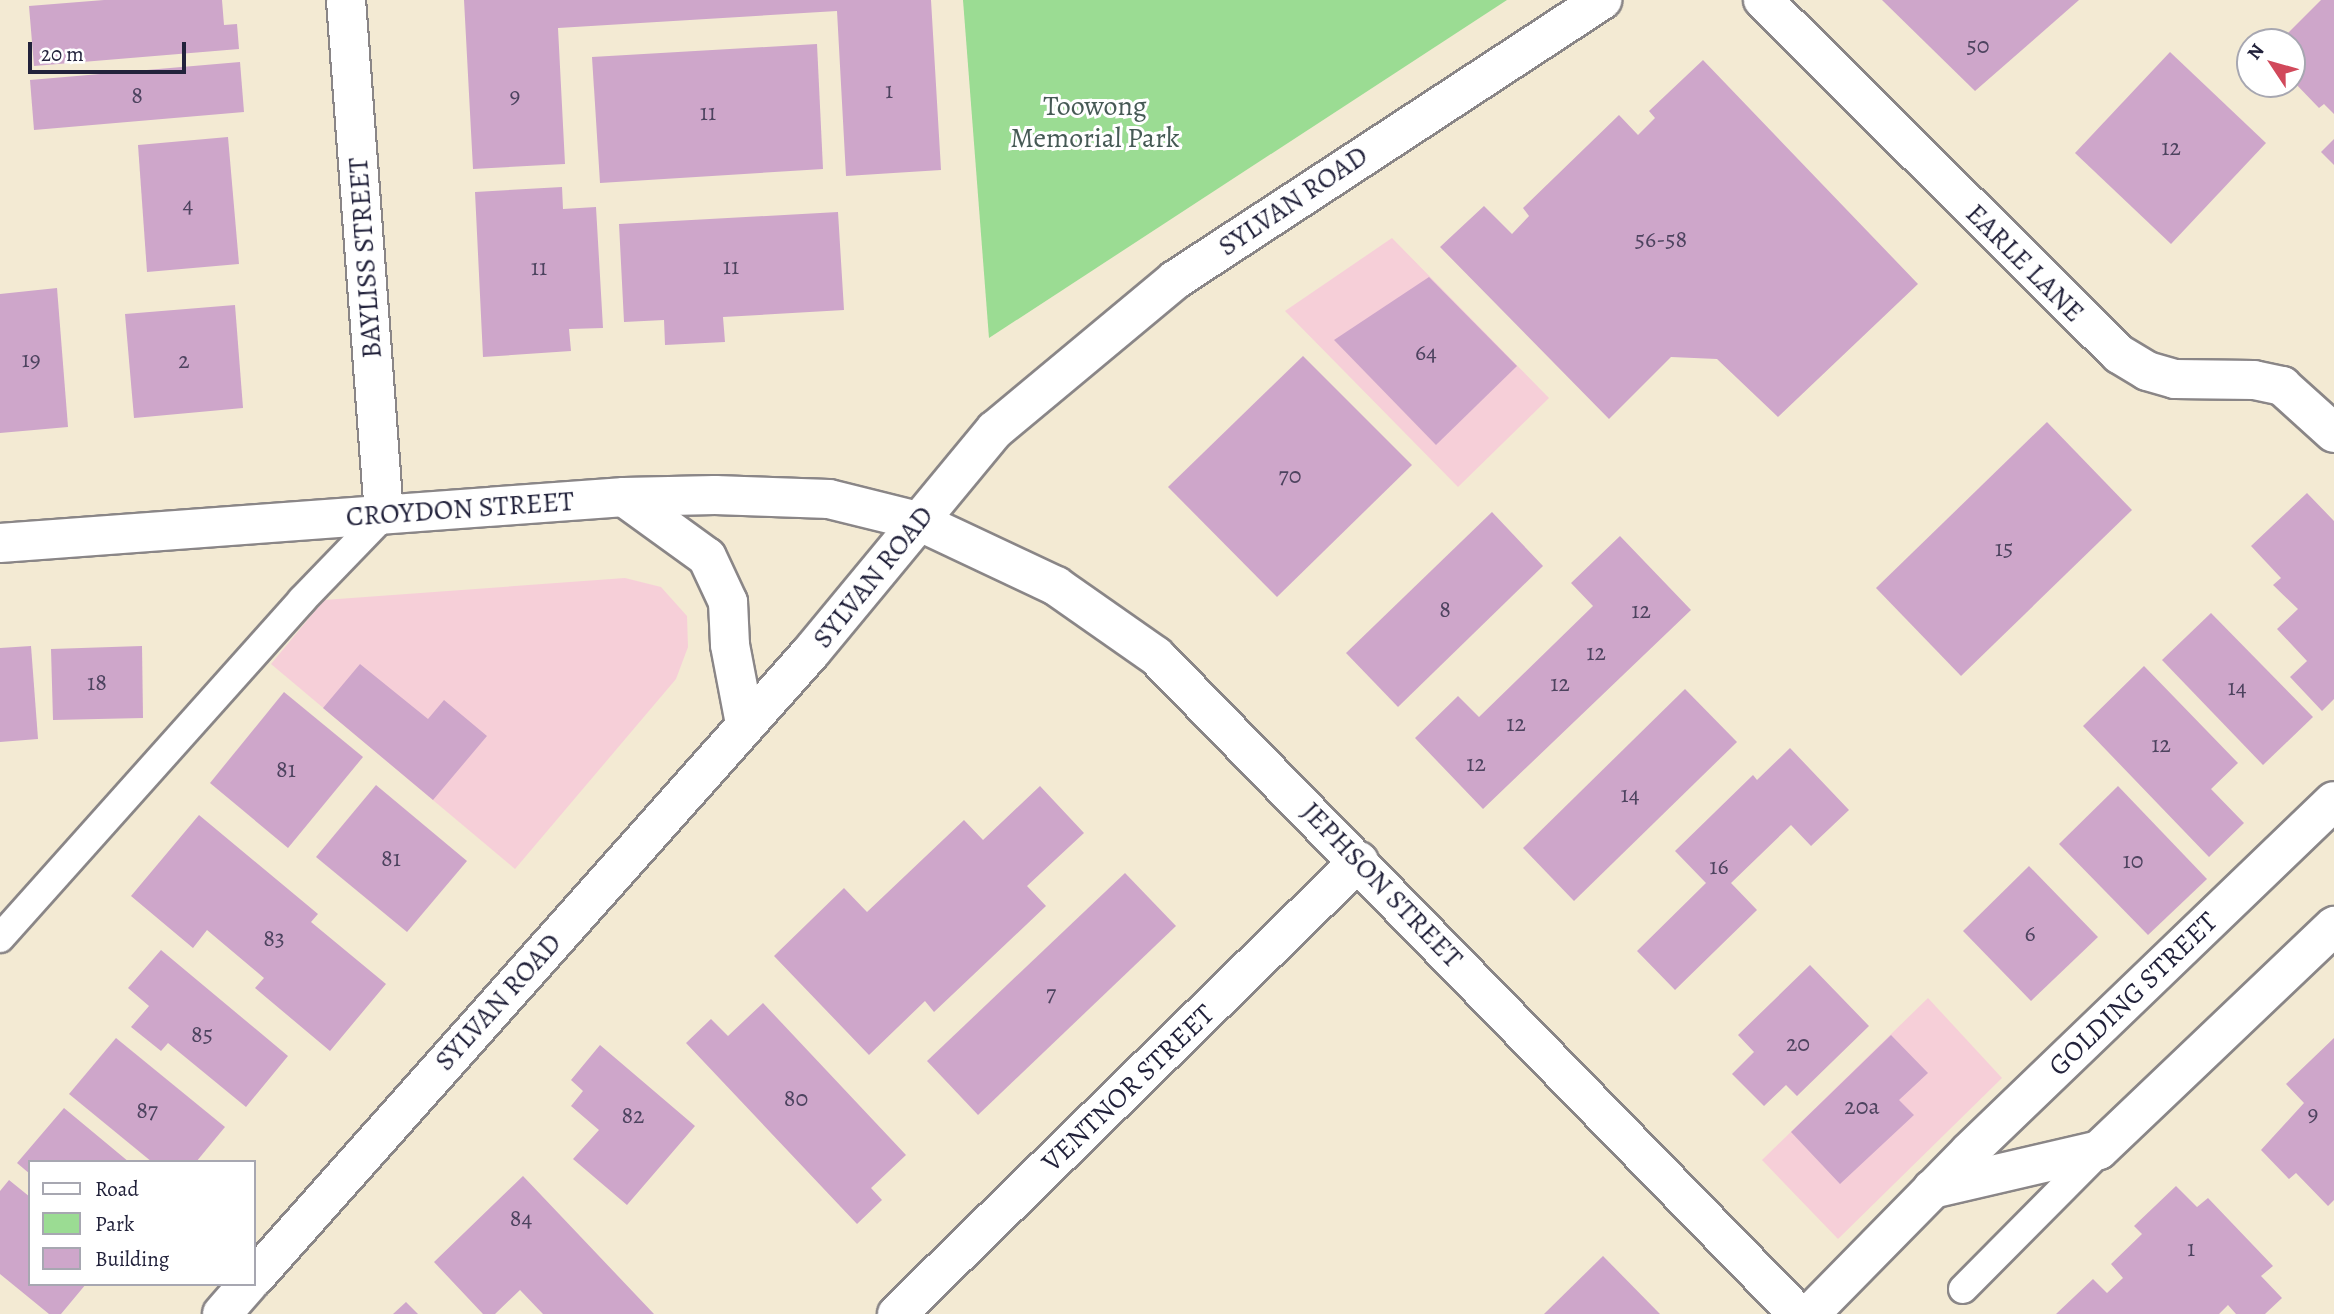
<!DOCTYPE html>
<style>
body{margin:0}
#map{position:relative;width:2334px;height:1314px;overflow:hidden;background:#f3ead3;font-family:Alegreya,serif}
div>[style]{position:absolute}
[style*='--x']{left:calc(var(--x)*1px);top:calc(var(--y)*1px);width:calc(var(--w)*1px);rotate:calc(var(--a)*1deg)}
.built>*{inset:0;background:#f6cfd8}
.green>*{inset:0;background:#9bdc93}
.building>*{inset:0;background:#cea6ca}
.roads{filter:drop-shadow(2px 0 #8a8687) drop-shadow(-2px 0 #8a8687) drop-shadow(0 2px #8a8687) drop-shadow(0 -2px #8a8687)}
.lane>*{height:28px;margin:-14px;padding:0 14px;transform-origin:14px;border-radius:14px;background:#fff}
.street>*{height:38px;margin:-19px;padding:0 19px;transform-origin:19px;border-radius:19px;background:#fff}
.secondary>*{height:38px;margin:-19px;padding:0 19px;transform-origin:19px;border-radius:19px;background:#fff}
span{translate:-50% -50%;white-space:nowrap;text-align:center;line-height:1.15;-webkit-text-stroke:6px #fff;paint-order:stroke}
.number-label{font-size:24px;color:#4d435f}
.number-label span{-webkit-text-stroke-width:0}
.park-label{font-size:28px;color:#465a55}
.street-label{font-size:28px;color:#22223b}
.legend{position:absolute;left:28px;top:1160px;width:228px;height:126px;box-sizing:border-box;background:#fff;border:2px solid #a7a7b1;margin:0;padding:9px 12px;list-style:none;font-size:21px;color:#22223b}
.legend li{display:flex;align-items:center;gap:14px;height:35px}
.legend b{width:35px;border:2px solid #a7a7b1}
.north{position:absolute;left:2236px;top:28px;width:70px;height:70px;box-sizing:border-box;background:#fff;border:2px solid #a7a7b1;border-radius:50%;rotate:306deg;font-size:19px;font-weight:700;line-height:28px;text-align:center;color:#22223b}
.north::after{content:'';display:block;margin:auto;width:24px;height:32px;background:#d1495b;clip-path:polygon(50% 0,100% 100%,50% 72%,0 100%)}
.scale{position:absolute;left:28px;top:42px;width:158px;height:32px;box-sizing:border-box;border:4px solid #22223b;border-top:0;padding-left:9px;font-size:21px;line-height:24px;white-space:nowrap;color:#22223b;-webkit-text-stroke:5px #fff;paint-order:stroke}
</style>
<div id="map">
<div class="built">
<div style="clip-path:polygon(1392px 238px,1549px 398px,1458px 487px,1285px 311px)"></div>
<div style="clip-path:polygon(625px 578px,661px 587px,687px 616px,688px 647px,676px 679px,515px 869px,271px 664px,324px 600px)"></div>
<div style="clip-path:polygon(1928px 998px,2002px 1078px,1838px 1239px,1762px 1160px)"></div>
</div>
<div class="green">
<div style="clip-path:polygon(963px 0,1507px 0,989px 338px)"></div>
</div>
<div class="building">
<div style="clip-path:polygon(104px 0,222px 0,224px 25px,237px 24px,239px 49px,34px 66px,29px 6px)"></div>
<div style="clip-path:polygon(464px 0,931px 0,941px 170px,846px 176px,837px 11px,558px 28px,565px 164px,473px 169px)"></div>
<div style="clip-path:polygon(1882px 0,2079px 0,1975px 91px)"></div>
<div style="clip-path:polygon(2321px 0,2334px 0,2334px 114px,2324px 104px,2319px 108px,2292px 80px,2292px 42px,2279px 42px)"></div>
<div style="clip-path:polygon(817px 44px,823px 169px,600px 183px,592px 57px)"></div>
<div style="clip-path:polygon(2170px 52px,2266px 143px,2171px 244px,2075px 153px)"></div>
<div style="clip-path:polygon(1703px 60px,1918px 284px,1778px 417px,1717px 359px,1671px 357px,1609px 419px,1440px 247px,1484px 206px,1512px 234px,1529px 216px,1523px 208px,1619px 115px,1638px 135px,1655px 118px,1649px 111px)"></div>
<div style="clip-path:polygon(240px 62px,244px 112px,34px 130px,30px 80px)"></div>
<div style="clip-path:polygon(228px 137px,239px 264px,147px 272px,138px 145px)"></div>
<div style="clip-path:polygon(2334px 139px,2334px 165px,2321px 152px)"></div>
<div style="clip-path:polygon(562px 187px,563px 209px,596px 207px,603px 328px,569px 329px,571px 351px,483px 357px,475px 192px)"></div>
<div style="clip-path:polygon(838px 212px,844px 310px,723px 317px,725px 342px,665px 345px,664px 320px,624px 322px,619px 224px)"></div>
<div style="clip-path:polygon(1429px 277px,1517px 366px,1436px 445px,1334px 340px)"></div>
<div style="clip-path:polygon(57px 288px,68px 427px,0 433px,0 294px)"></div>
<div style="clip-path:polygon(235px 305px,243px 408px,134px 418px,125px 314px)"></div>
<div style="clip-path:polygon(1303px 356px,1412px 465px,1277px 597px,1168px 487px)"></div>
<div style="clip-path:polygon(2047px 422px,2132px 510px,1961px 676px,1876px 588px)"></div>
<div style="clip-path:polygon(2307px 493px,2334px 521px,2334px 699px,2322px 711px,2290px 677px,2307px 661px,2277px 629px,2298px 609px,2273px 585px,2281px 578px,2251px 546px)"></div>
<div style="clip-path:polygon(1492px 512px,1543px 566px,1398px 707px,1346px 653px)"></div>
<div style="clip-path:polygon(1620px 536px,1691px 610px,1483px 809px,1415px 738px,1458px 696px,1479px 717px,1593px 606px,1571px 583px)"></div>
<div style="clip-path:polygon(2211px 613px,2313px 717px,2263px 765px,2162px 660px)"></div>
<div style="clip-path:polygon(31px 646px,38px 739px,0 742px,0 648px)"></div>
<div style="clip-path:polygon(142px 646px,143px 718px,53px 720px,51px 649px)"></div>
<div style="clip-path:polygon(360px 664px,428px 719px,444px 700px,487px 736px,433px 800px,323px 708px)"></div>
<div style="clip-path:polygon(2144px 666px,2238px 763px,2211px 789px,2244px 823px,2209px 857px,2083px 726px)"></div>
<div style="clip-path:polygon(1685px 689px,1737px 742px,1574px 901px,1523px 848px)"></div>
<div style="clip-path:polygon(284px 692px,363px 757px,288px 848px,210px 783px)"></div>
<div style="clip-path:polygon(1790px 748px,1849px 810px,1811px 846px,1791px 825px,1731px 883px,1757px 910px,1675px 990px,1637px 951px,1706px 883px,1675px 851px,1753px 775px,1757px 780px)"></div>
<div style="clip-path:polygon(376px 785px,467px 861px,407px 932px,316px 857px)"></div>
<div style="clip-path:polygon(1040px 786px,1084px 833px,1027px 886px,1046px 906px,934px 1012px,925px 1001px,869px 1055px,774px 956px,844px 888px,867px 912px,964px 820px,983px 840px)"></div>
<div style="clip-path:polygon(2118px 786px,2207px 879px,2148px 935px,2059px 844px)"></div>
<div style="clip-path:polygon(199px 815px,318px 914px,311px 922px,386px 984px,330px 1051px,255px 988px,264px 978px,207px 930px,193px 948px,131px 896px)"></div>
<div style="clip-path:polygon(2029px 866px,2098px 937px,2031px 1001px,1963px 931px)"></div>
<div style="clip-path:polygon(1125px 873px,1176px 926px,978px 1115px,927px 1061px)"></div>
<div style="clip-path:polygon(161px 950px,288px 1056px,246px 1107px,168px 1043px,161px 1051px,131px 1027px,149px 1006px,128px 988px)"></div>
<div style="clip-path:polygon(1810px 965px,1869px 1026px,1797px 1096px,1786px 1085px,1764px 1106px,1732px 1074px,1754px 1052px,1738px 1035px)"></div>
<div style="clip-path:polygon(763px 1003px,906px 1155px,871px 1188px,882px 1200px,857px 1224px,686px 1043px,711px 1019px,728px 1036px)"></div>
<div style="clip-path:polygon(1891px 1035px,1928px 1073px,1899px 1100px,1914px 1115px,1840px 1184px,1791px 1132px)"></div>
<div style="clip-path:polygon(116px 1038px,225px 1127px,196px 1162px,152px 1162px,69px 1094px)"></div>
<div style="clip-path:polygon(2334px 1038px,2334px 1200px,2328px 1206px,2296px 1173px,2289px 1179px,2261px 1150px,2304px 1103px,2286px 1084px)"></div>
<div style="clip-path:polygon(600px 1045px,695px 1126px,627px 1205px,573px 1159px,599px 1130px,571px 1106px,583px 1091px,571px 1080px)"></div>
<div style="clip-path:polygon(64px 1108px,129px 1162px,30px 1162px,30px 1174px,17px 1163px)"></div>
<div style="clip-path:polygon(523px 1176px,654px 1314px,543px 1314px,520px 1290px,495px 1314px,483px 1314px,434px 1262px)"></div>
<div style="clip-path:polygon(9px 1180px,30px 1197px,30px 1284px,86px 1284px,61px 1314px,49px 1314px,0 1274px,0 1191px)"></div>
<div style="clip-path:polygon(2176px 1186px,2197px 1207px,2208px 1198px,2273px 1266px,2261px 1276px,2282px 1298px,2265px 1314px,2236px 1314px,2228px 1305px,2219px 1314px,2056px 1314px,2093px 1279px,2107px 1293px,2123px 1278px,2111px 1264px,2142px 1234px,2134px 1226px)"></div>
<div style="clip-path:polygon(1603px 1256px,1660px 1314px,1544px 1314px)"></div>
<div style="clip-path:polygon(406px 1302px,418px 1314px,393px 1314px)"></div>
</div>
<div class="roads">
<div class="lane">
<div style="--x:0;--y:938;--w:453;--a:-48.2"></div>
<div style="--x:302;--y:600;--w:118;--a:-46"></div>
<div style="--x:1963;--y:1289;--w:197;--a:-45.2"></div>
</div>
<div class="street">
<div style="--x:346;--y:0;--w:516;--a:85.78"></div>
<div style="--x:1763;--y:0;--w:502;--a:44.84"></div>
<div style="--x:2119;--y:354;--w:33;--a:31"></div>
<div style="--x:2147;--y:371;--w:29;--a:16"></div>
<div style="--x:2175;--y:379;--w:79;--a:0.7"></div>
<div style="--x:2254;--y:380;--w:29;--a:12"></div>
<div style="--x:2282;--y:386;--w:70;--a:42.1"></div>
<div style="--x:1932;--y:1189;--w:171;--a:-13.1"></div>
<div style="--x:2099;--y:1150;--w:325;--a:-43.6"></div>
<div style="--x:897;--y:1314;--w:647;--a:-44.44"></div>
<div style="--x:1810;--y:1314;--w:227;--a:-45.5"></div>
<div style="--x:1969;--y:1152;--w:506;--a:-43.88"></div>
</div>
<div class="secondary">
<div style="--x:624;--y:497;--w:102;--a:35.9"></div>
<div style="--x:707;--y:557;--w:50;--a:65"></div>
<div style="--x:728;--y:602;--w:43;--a:87.3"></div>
<div style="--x:730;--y:645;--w:80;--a:79.2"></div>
<div style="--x:0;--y:543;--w:626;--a:-4.22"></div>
<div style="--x:624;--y:497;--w:91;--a:-1.3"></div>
<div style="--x:715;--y:495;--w:114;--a:2"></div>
<div style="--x:829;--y:499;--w:92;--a:13.9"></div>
<div style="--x:918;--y:521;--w:153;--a:25.2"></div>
<div style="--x:1056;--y:586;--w:122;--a:35"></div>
<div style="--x:1156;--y:656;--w:919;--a:45.71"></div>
<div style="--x:254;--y:1278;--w:839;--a:-48.33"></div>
<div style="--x:812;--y:651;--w:287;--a:-50.4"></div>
<div style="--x:995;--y:430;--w:234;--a:-39.8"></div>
<div style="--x:1175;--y:280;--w:511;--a:-33.25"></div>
<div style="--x:222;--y:1314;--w:40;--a:-49"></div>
</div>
</div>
<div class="number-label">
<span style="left:1978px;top:46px">50</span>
<span style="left:889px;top:91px">1</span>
<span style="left:137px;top:96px">8</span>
<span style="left:515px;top:96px">9</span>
<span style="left:708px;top:113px">11</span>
<span style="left:2171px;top:148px">12</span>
<span style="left:188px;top:205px">4</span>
<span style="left:1661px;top:240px">56-58</span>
<span style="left:731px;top:267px">11</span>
<span style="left:539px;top:268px">11</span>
<span style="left:1426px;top:353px">64</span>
<span style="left:31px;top:360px">19</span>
<span style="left:184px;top:361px">2</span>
<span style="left:1290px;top:476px">70</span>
<span style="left:2004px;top:549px">15</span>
<span style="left:1445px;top:610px">8</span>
<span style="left:1641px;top:611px">12</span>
<span style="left:1596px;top:653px">12</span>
<span style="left:97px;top:683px">18</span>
<span style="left:1560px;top:684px">12</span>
<span style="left:2237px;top:688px">14</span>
<span style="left:1516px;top:724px">12</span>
<span style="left:2161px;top:745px">12</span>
<span style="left:1476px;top:764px">12</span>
<span style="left:286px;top:770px">81</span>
<span style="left:1630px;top:795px">14</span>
<span style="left:391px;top:859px">81</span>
<span style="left:2133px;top:861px">10</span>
<span style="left:1719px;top:867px">16</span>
<span style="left:2030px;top:934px">6</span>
<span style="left:274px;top:939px">83</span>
<span style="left:1051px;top:994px">7</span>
<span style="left:202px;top:1035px">85</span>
<span style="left:1798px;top:1044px">20</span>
<span style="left:796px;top:1099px">80</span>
<span style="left:1862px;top:1107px">20a</span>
<span style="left:147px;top:1111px">87</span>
<span style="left:2313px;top:1114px">9</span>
<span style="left:633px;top:1116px">82</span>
<span style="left:521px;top:1219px">84</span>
<span style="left:2191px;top:1249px">1</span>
</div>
<div class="park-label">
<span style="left:1095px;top:122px">Toowong<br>Memorial Park</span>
</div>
<div class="street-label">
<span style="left:1293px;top:201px;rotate:-34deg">SYLVAN ROAD</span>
<span style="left:365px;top:258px;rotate:-94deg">BAYLISS STREET</span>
<span style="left:2025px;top:263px;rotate:45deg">EARLE LANE</span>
<span style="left:460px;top:509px;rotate:-4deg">CROYDON STREET</span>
<span style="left:873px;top:577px;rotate:-51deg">SYLVAN ROAD</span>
<span style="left:1382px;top:885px;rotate:46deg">JEPHSON STREET</span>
<span style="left:2133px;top:994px;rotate:-44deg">GOLDING STREET</span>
<span style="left:498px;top:1002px;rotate:-48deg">SYLVAN ROAD</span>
<span style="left:1128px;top:1088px;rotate:-44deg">VENTNOR STREET</span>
</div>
<ul class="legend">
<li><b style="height:9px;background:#fff"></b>Road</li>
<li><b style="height:19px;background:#9bdc93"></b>Park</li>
<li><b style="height:19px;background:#cea6ca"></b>Building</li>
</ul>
<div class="north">N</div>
<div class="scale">20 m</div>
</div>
